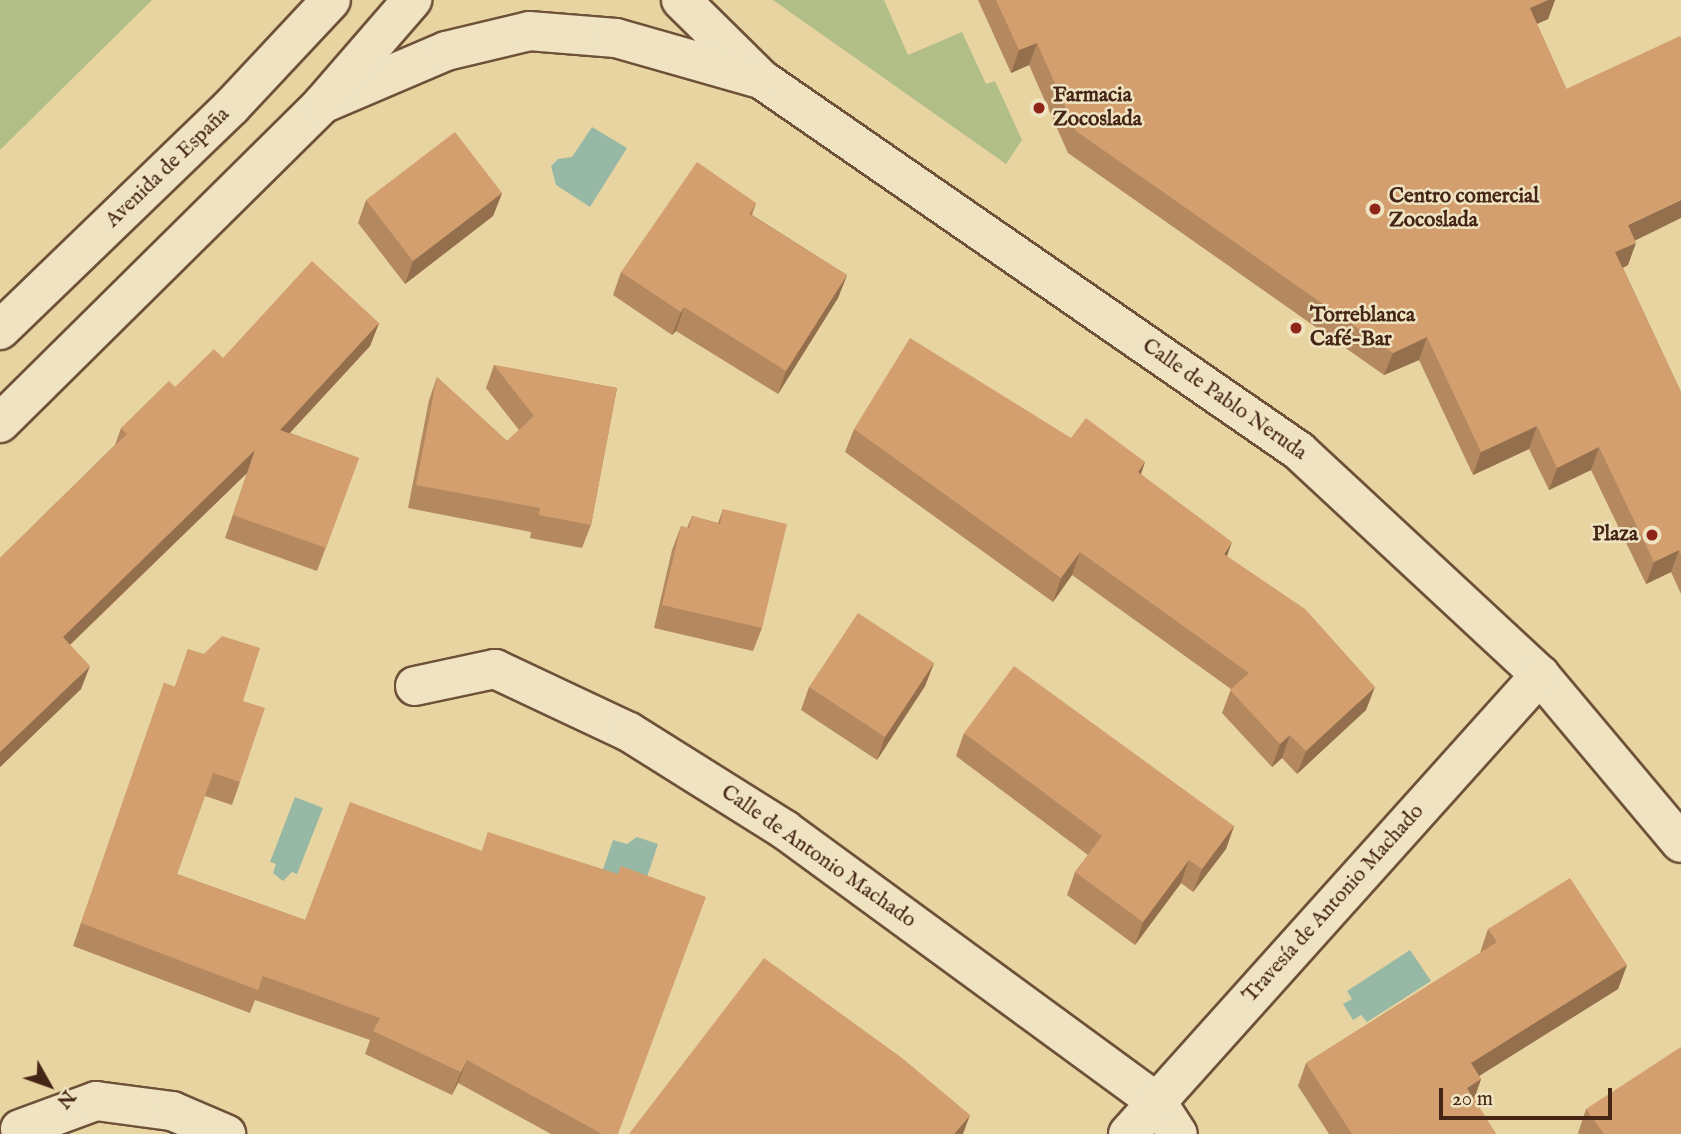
<!DOCTYPE html>
<meta charset="utf-8">
<style>
body{margin:0}
#map{position:relative;width:1681px;height:1134px;overflow:hidden;background:#e7d4a1;font-family:"IM FELL English",serif}
div>[style]{position:absolute}
[style*='--x']{left:calc(var(--x)*1px);top:calc(var(--y)*1px);width:calc(var(--w)*1px);rotate:calc(var(--a)*1deg)}
.green>*{inset:0;background:#b1be88}
.water>*{inset:0;background:#97b8a5}
.roads{filter:drop-shadow(2px 0 #6e5138) drop-shadow(-2px 0 #6e5138) drop-shadow(0 2px #6e5138) drop-shadow(0 -2px #6e5138)}
.street>*{height:38px;margin:-19px;padding:0 19px;transform-origin:19px;border-radius:19px;background:#efe3c2}
.secondary>*{height:38px;margin:-19px;padding:0 19px;transform-origin:19px;border-radius:19px;background:#efe3c2}
.wall>*{inset:0;background:#b5895f}
.shaded-wall>*{inset:0;background:#946f4e}
.building>*{inset:0;background:#d39f6f}
.dots>*{width:19px;height:19px;translate:-50% -50%;box-sizing:border-box;border:4px solid #efe3c2;border-radius:50%}
span{translate:-50% -50%;white-space:nowrap;text-align:center;line-height:1.15;-webkit-text-stroke:5px #efe3c2;paint-order:stroke}
.poi-label{font-size:21px;color:#452515;font-weight:700}
.left{translate:0 -50%;text-align:left}
.right{translate:-100% -50%;text-align:right}
.street-label{font-size:21px;color:#452515}
.north{position:absolute;left:14px;top:1050px;width:70px;height:70px;-webkit-text-stroke:5px #efe3c2;paint-order:stroke;rotate:130deg;font-size:19px;font-weight:700;line-height:28px;text-align:center;color:#452515}
.north::after{content:'';display:block;margin:auto;width:24px;height:32px;background:#452515;clip-path:polygon(50% 0,100% 100%,50% 72%,0 100%)}
.scale{position:absolute;left:1439px;top:1088px;width:173px;height:32px;box-sizing:border-box;border:4px solid #452515;border-top:0;padding-left:9px;font-size:21px;line-height:24px;white-space:nowrap;color:#452515;-webkit-text-stroke:5px #efe3c2;paint-order:stroke}
</style>
<div id="map">
<div class="green">
<div style="clip-path:polygon(0 0,152px 0,0 150px)"></div>
<div style="clip-path:polygon(773px 0,884px 0,908px 55px,962px 32px,986px 84px,995px 81px,1022px 140px,1006px 164px)"></div>
</div>
<div class="water">
<div style="clip-path:polygon(592px 127px,627px 148px,590px 207px,556px 185px,551px 166px,558px 159px,572px 157px)"></div>
<div style="clip-path:polygon(295px 797px,323px 808px,297px 874px,292px 872px,283px 881px,273px 873px,276px 864px,270px 862px)"></div>
<div style="clip-path:polygon(637px 837px,658px 844px,641px 895px,599px 881px,613px 840px,627px 844px)"></div>
<div style="clip-path:polygon(1410px 950px,1431px 981px,1367px 1022px,1361px 1015px,1353px 1020px,1343px 1004px,1352px 999px,1347px 991px)"></div>
</div>
<div class="roads">
<div class="street">
<div style="--x:681;--y:0;--w:112;--a:44.6"></div>
<div style="--x:761;--y:79;--w:654;--a:34.66"></div>
<div style="--x:1299;--y:451;--w:329;--a:42.9"></div>
<div style="--x:1540;--y:675;--w:219;--a:50"></div>
<div style="--x:322;--y:104;--w:135;--a:-23.1"></div>
<div style="--x:446;--y:51;--w:85;--a:-13.5"></div>
<div style="--x:529;--y:31;--w:87;--a:4.6"></div>
<div style="--x:616;--y:38;--w:146;--a:15.9"></div>
<div style="--x:415;--y:686;--w:82;--a:-12"></div>
<div style="--x:495;--y:669;--w:148;--a:25.2"></div>
<div style="--x:629;--y:732;--w:184;--a:32.1"></div>
<div style="--x:785;--y:830;--w:461;--a:36.2"></div>
<div style="--x:1157;--y:1102;--w:38;--a:57"></div>
<div style="--x:20;--y:1129;--w:81;--a:-20.2"></div>
<div style="--x:96;--y:1101;--w:77;--a:7.5"></div>
<div style="--x:172;--y:1111;--w:59;--a:23.1"></div>
<div style="--x:1128;--y:1134;--w:617;--a:-48.09"></div>
</div>
<div class="secondary">
<div style="--x:0;--y:330;--w:321;--a:-44"></div>
<div style="--x:231;--y:107;--w:146;--a:-46.9"></div>
<div style="--x:0;--y:423;--w:453;--a:-44.7"></div>
<div style="--x:322;--y:104;--w:138;--a:-49.1"></div>
</div>
</div>
<div class="wall">
<div style="clip-path:polygon(978px 0,1555px 0,1548px 19px,1537px 24px,1635px 241px,1628px 265px,1623px 268px,1681px 392px,1681px 594px,1671px 572px,1646px 584px,1591px 470px,1549px 490px,1529px 449px,1473px 475px,1419px 360px,1384px 375px,1068px 153px,1029px 65px,1011px 73px)"></div>
<div style="clip-path:polygon(502px 193px,493px 216px,405px 284px,358px 223px,366px 200px)"></div>
<div style="clip-path:polygon(756px 203px,752px 215px,847px 275px,838px 298px,778px 394px,676px 331px,672px 335px,613px 295px,621px 272px)"></div>
<div style="clip-path:polygon(379px 323px,370px 346px,290px 433px,359px 458px,317px 571px,225px 538px,247px 473px,70px 645px,81px 689px,0 767px,0 558px,115px 445px,121px 428px,175px 387px)"></div>
<div style="clip-path:polygon(494px 365px,617px 388px,591px 525px,582px 548px,530px 538px,531px 532px,408px 508px,429px 400px,437px 377px,507px 441px,519px 430px,486px 388px)"></div>
<div style="clip-path:polygon(854px 429px,1071px 438px,1145px 462px,1141px 474px,1227px 556px,1366px 710px,1297px 774px,1282px 758px,1272px 767px,1222px 713px,1231px 689px,1072px 575px,1053px 602px,845px 452px)"></div>
<div style="clip-path:polygon(723px 509px,762px 628px,753px 651px,654px 628px,672px 550px,681px 526px,687px 528px,692px 516px,718px 523px)"></div>
<div style="clip-path:polygon(188px 649px,243px 701px,240px 782px,232px 805px,205px 796px,177px 874px,305px 920px,482px 851px,488px 832px,618px 1134px,551px 1134px,458px 1083px,452px 1095px,365px 1054px,370px 1040px,255px 1000px,250px 1013px,73px 946px,164px 683px,175px 687px)"></div>
<div style="clip-path:polygon(934px 663px,925px 686px,877px 760px,801px 710px,809px 687px)"></div>
<div style="clip-path:polygon(964px 733px,1234px 826px,1226px 849px,1193px 892px,1181px 883px,1135px 945px,1067px 895px,1075px 872px,1088px 855px,956px 756px)"></div>
<div style="clip-path:polygon(1488px 929px,1627px 965px,1618px 989px,1479px 1076px,1481px 1079px,1474px 1099px,1496px 1134px,1329px 1134px,1298px 1086px,1306px 1063px,1480px 953px)"></div>
<div style="clip-path:polygon(1586px 1109px,1681px 1134px,1579px 1134px,1578px 1133px)"></div>
</div>
<div class="shaded-wall">
<div style="clip-path:polygon(1548px 0,1555px 0,1548px 19px,1521px 31px,1530px 8px)"></div>
<div style="clip-path:polygon(1037px 43px,1029px 65px,1011px 73px,1019px 50px)"></div>
<div style="clip-path:polygon(502px 193px,493px 216px,405px 284px,413px 261px)"></div>
<div style="clip-path:polygon(1681px 200px,1681px 218px,1620px 248px,1628px 225px)"></div>
<div style="clip-path:polygon(1636px 243px,1628px 265px,1607px 275px,1615px 252px)"></div>
<div style="clip-path:polygon(847px 275px,838px 298px,778px 394px,786px 371px)"></div>
<div style="clip-path:polygon(684px 307px,676px 331px,672px 335px,681px 312px)"></div>
<div style="clip-path:polygon(379px 323px,370px 346px,271px 453px,280px 430px)"></div>
<div style="clip-path:polygon(1427px 337px,1419px 360px,1384px 375px,1393px 353px)"></div>
<div style="clip-path:polygon(1537px 426px,1529px 449px,1473px 475px,1481px 452px)"></div>
<div style="clip-path:polygon(1599px 447px,1591px 470px,1549px 490px,1557px 468px)"></div>
<div style="clip-path:polygon(255px 450px,247px 473px,54px 660px,63px 637px)"></div>
<div style="clip-path:polygon(1145px 462px,1137px 485px,1138px 472px)"></div>
<div style="clip-path:polygon(1232px 542px,1224px 565px,1224px 554px)"></div>
<div style="clip-path:polygon(1679px 550px,1671px 572px,1646px 584px,1654px 562px)"></div>
<div style="clip-path:polygon(1080px 552px,1072px 575px,1053px 602px,1061px 578px)"></div>
<div style="clip-path:polygon(934px 663px,925px 686px,877px 760px,885px 737px)"></div>
<div style="clip-path:polygon(90px 666px,81px 689px,0 767px,0 752px)"></div>
<div style="clip-path:polygon(1375px 687px,1366px 710px,1297px 774px,1306px 751px)"></div>
<div style="clip-path:polygon(1290px 735px,1282px 758px,1272px 767px,1280px 744px)"></div>
<div style="clip-path:polygon(1234px 826px,1226px 849px,1193px 892px,1202px 869px)"></div>
<div style="clip-path:polygon(1189px 860px,1181px 883px,1135px 945px,1143px 922px)"></div>
<div style="clip-path:polygon(1627px 965px,1618px 989px,1463px 1086px,1471px 1063px)"></div>
<div style="clip-path:polygon(467px 1060px,458px 1083px,452px 1095px,461px 1072px)"></div>
<div style="clip-path:polygon(1481px 1079px,1473px 1102px,1467px 1088px)"></div>
<div style="clip-path:polygon(970px 1115px,963px 1134px,954px 1134px)"></div>
</div>
<div class="building">
<div style="clip-path:polygon(996px 0,1548px 0,1530px 8px,1566px 89px,1680px 36px,1681px 38px,1681px 200px,1628px 225px,1636px 243px,1615px 252px,1681px 392px,1681px 555px,1679px 550px,1654px 562px,1599px 447px,1557px 468px,1537px 426px,1481px 452px,1427px 337px,1393px 353px,1076px 131px,1037px 43px,1019px 50px)"></div>
<div style="clip-path:polygon(455px 132px,502px 193px,413px 261px,366px 200px)"></div>
<div style="clip-path:polygon(697px 162px,756px 203px,749px 214px,847px 275px,786px 371px,684px 307px,681px 312px,621px 272px)"></div>
<div style="clip-path:polygon(312px 261px,379px 323px,280px 430px,359px 458px,326px 548px,233px 515px,255px 450px,63px 637px,90px 666px,0 752px,0 558px,127px 434px,121px 428px,169px 381px,175px 387px,214px 349px,223px 358px)"></div>
<div style="clip-path:polygon(910px 338px,1071px 438px,1086px 418px,1145px 462px,1138px 472px,1232px 542px,1224px 554px,1305px 609px,1375px 687px,1306px 751px,1290px 735px,1280px 744px,1230px 690px,1249px 673px,1080px 552px,1061px 578px,854px 429px)"></div>
<div style="clip-path:polygon(494px 365px,617px 388px,591px 525px,539px 515px,540px 508px,416px 485px,437px 377px,507px 441px,534px 416px)"></div>
<div style="clip-path:polygon(723px 509px,787px 524px,762px 628px,662px 605px,681px 526px,689px 529px,692px 516px,720px 524px)"></div>
<div style="clip-path:polygon(858px 613px,934px 663px,885px 737px,809px 687px)"></div>
<div style="clip-path:polygon(222px 636px,260px 648px,243px 701px,265px 708px,240px 782px,213px 773px,177px 874px,305px 920px,350px 802px,482px 851px,488px 832px,618px 874px,621px 866px,706px 897px,618px 1134px,602px 1134px,467px 1060px,461px 1072px,373px 1031px,380px 1018px,263px 976px,258px 990px,81px 923px,164px 683px,175px 687px,188px 649px,204px 654px)"></div>
<div style="clip-path:polygon(1014px 666px,1234px 826px,1202px 869px,1189px 860px,1143px 922px,1075px 872px,1102px 836px,964px 733px)"></div>
<div style="clip-path:polygon(1570px 878px,1627px 965px,1471px 1063px,1481px 1079px,1467px 1088px,1496px 1134px,1397px 1134px,1397px 1133px,1395px 1134px,1352px 1134px,1306px 1063px,1497px 942px,1488px 929px)"></div>
<div style="clip-path:polygon(764px 958px,902px 1058px,970px 1115px,954px 1134px,629px 1134px)"></div>
<div style="clip-path:polygon(1681px 1047px,1681px 1134px,1604px 1134px,1586px 1109px)"></div>
</div>
<div class="dots">
<div style="left:1039px;top:108px;background:#8f2418"></div>
<div style="left:1375px;top:209px;background:#8f2418"></div>
<div style="left:1296px;top:328px;background:#8f2418"></div>
<div style="left:1652px;top:535px;background:#8f2418"></div>
</div>
<div class="poi-label">
<span class="left" style="left:1053px;top:108px">Farmacia<br>Zocoslada</span>
<span class="left" style="left:1389px;top:209px">Centro comercial<br>Zocoslada</span>
<span class="left" style="left:1310px;top:328px">Torreblanca<br>Café-Bar</span>
<span class="right" style="left:1638px;top:535px">Plaza</span>
</div>
<div class="street-label">
<span style="left:168px;top:168px;rotate:-44deg">Avenida de España</span>
<span style="left:1224px;top:400px;rotate:35deg">Calle de Pablo Neruda</span>
<span style="left:818px;top:857px;rotate:35deg">Calle de Antonio Machado</span>
<span style="left:1334px;top:904px;rotate:-48deg">Travesía de Antonio Machado</span>
</div>
<div class="north">N</div>
<div class="scale">20 m</div>
</div>
